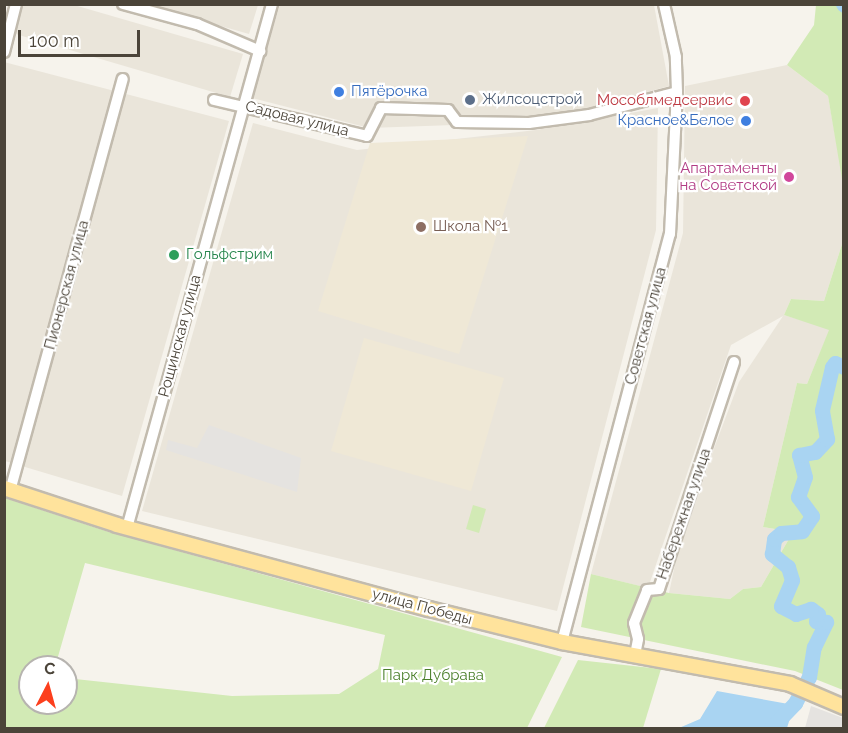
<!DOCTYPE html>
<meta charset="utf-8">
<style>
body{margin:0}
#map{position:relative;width:848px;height:733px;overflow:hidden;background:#f6f3ec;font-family:Raleway,sans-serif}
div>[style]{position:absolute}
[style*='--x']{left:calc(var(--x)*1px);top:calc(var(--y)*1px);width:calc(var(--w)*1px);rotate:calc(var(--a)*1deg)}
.residential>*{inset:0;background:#eae5da}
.education>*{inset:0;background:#efe8d6}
.green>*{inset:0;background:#d2eab5}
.parking>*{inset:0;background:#e5e3e0}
.water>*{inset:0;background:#a9d4f2}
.river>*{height:15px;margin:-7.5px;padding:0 7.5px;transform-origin:7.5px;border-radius:7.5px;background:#a9d4f2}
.roads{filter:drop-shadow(2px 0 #c2bbae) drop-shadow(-2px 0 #c2bbae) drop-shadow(0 2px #c2bbae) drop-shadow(0 -2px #c2bbae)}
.minor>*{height:10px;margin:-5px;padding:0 5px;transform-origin:5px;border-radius:5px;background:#fff}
.major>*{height:14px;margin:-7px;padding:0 7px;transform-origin:7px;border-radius:7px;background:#ffe39c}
.dots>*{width:16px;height:16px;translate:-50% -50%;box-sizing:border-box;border:3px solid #fff;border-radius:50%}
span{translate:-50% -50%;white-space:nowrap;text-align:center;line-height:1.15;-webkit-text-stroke:4.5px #fff;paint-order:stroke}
.shop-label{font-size:15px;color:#366cbe}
.left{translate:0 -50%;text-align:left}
.right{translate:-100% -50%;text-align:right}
.service-label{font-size:15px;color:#4e5e75}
.health-label{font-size:15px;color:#be3a42}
.street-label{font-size:15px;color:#4b4439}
.hotel-label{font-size:15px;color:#b23c85}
.education-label{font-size:15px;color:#785e54}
.leisure-label{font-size:15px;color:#27864d}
.park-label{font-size:15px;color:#4a7f2a}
.frame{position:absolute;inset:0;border:6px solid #4b4439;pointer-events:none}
.north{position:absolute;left:18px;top:655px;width:60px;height:60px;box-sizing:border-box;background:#fff;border:2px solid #b7b4b0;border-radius:50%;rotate:6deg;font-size:16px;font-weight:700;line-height:24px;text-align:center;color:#4b4439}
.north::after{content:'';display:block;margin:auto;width:21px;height:27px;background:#fc3f1d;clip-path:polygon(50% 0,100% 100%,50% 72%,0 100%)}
.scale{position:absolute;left:18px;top:30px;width:122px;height:27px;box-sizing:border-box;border:3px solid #4b4439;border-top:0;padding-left:8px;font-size:18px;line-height:21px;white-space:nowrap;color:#4b4439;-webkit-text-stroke:4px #fff;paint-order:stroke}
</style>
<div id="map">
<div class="residential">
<div style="clip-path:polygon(280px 4px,654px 5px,669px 86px,538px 122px,369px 128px,252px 98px)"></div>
<div style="clip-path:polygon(21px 5px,74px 5px,243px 54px,230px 97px,12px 33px)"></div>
<div style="clip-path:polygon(147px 5px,258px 5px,249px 34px)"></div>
<div style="clip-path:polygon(4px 62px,229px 121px,122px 496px,5px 461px)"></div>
<div style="clip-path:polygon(787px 65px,828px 96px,844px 185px,843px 241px,824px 301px,791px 299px,784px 315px,830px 329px,807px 384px,797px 383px,763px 527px,793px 532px,761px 587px,743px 589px,730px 599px,669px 593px,681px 536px,739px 382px,783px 316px,731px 345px,648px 588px,591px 574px,683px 233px,685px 86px)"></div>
<div style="clip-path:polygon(658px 108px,656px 230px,557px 611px,142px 511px,253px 123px,357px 150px,536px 130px)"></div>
</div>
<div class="education">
<div style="clip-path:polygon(528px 136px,459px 354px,318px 311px,370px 143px)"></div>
<div style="clip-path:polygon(364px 338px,504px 378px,471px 491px,331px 451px)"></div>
</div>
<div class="green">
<div style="clip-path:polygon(816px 5px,843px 5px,843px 185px,828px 96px,787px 65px,814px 25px)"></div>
<div style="clip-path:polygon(843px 241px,843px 690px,795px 671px,581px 627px,591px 574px,669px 593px,730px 599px,743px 589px,761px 587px,793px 532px,763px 527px,797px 383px,807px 384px,829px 330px,784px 315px,791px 299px,824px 301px)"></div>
<div style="clip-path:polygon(evenodd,5px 498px,109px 532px,562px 657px,527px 728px,5px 728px,5px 498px,85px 563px,385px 635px,378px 669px,339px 694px,232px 696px,66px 678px,66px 703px,30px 703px,30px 667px,55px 667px,85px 563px)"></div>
<div style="clip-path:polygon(473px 505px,486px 509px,479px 533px,466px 529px)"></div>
<div style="clip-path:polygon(578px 660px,661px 669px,643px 728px,544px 728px)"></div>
</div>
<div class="parking">
<div style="clip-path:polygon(209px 425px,301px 458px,297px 492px,166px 450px,168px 440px,197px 448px)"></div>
<div style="clip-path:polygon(811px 706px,843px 718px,843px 728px,805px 728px)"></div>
</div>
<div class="water">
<div style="clip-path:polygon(717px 691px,794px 705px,787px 728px,679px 728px,700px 719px)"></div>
</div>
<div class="river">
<div style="--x:843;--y:4;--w:1;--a:45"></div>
<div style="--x:771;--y:728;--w:35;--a:-46"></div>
<div style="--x:795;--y:703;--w:30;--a:-62"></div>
<div style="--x:809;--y:677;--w:30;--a:-81"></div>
<div style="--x:814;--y:647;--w:28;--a:-64"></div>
<div style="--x:826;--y:622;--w:10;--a:-174"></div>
<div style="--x:816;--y:621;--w:7;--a:-74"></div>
<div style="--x:818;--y:614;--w:9;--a:-144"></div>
<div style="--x:811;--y:609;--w:16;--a:162"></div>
<div style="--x:796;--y:614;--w:17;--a:-152"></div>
<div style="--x:781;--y:606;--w:28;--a:-67"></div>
<div style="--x:792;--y:580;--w:14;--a:-107"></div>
<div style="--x:788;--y:567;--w:21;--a:-141"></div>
<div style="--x:772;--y:554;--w:15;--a:-82"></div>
<div style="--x:774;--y:539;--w:9;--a:-41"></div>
<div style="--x:781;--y:533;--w:21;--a:-5"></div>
<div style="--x:802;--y:531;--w:18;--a:-56"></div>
<div style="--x:812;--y:516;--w:24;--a:-126"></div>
<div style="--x:798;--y:497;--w:21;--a:-71"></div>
<div style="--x:805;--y:477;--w:23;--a:-105"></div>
<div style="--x:799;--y:455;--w:16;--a:-11"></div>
<div style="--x:815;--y:452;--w:18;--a:-47"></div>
<div style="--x:827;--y:439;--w:29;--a:-100"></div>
<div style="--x:822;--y:410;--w:44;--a:-76.9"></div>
<div style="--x:832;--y:367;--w:5;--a:-53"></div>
<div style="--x:835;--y:363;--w:10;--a:24"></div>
</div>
<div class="roads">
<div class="minor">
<div style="--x:123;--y:4;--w:77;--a:15.1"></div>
<div style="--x:197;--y:24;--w:69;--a:23.2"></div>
<div style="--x:4;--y:52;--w:49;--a:-76"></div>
<div style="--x:214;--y:100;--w:157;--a:13.2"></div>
<div style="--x:367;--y:136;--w:31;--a:-63"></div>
<div style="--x:381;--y:108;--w:67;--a:1.7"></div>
<div style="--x:448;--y:110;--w:15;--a:53"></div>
<div style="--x:457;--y:122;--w:72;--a:0.8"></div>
<div style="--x:529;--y:123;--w:61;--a:-7.6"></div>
<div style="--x:589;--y:115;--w:91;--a:-14.6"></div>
<div style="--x:10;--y:491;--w:427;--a:-74.7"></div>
<div style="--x:127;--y:528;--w:544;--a:-74.53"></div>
<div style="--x:562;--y:642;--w:422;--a:-75.2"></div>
<div style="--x:670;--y:234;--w:142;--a:-87.2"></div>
<div style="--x:677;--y:92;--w:35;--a:-92"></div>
<div style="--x:676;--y:57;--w:54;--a:-102.8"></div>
<div style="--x:635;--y:655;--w:16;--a:-79"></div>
<div style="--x:638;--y:639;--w:16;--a:-104"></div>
<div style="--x:634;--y:623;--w:35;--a:-68"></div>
<div style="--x:647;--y:590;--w:12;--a:-5"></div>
<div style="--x:659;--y:589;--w:239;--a:-71.7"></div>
</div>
<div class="major">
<div style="--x:4;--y:488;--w:119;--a:18.1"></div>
<div style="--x:117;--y:525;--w:323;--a:15.1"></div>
<div style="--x:429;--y:609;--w:137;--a:13.9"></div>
<div style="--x:562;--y:642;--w:232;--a:10.4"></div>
<div style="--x:790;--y:684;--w:59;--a:23.1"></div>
</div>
</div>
<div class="dots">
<div style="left:339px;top:92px;background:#3f7fe0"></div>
<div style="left:470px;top:100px;background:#5c6f8a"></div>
<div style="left:745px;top:101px;background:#e0444e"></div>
<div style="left:746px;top:121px;background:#3f7fe0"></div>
<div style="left:789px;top:177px;background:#d1479c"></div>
<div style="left:421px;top:227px;background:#8d6e63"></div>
<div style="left:174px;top:255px;background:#2e9e5b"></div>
</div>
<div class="shop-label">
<span class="left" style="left:351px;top:92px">Пятёрочка</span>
<span class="right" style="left:734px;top:121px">Красное&amp;Белое</span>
</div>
<div class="service-label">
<span class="left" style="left:482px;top:100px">Жилсоцстрой</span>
</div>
<div class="health-label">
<span class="right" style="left:733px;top:101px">Мособлмедсервис</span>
</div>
<div class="street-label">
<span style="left:297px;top:119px;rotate:14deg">Садовая улица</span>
<span style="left:67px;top:285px;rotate:-75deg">Пионерская улица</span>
<span style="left:646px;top:326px;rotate:-75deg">Советская улица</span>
<span style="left:180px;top:336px;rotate:-75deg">Рощинская улица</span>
<span style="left:684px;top:514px;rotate:-71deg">Набережная улица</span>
<span style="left:422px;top:607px;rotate:15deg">улица Победы</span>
</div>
<div class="hotel-label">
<span class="right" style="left:777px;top:177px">Апартаменты<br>на Советской</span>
</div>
<div class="education-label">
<span class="left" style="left:433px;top:227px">Школа №1</span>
</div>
<div class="leisure-label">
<span class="left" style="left:186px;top:255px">Гольфстрим</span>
</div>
<div class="park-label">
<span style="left:433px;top:676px">Парк Дубрава</span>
</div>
<div class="frame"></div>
<div class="north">С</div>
<div class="scale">100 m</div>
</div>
